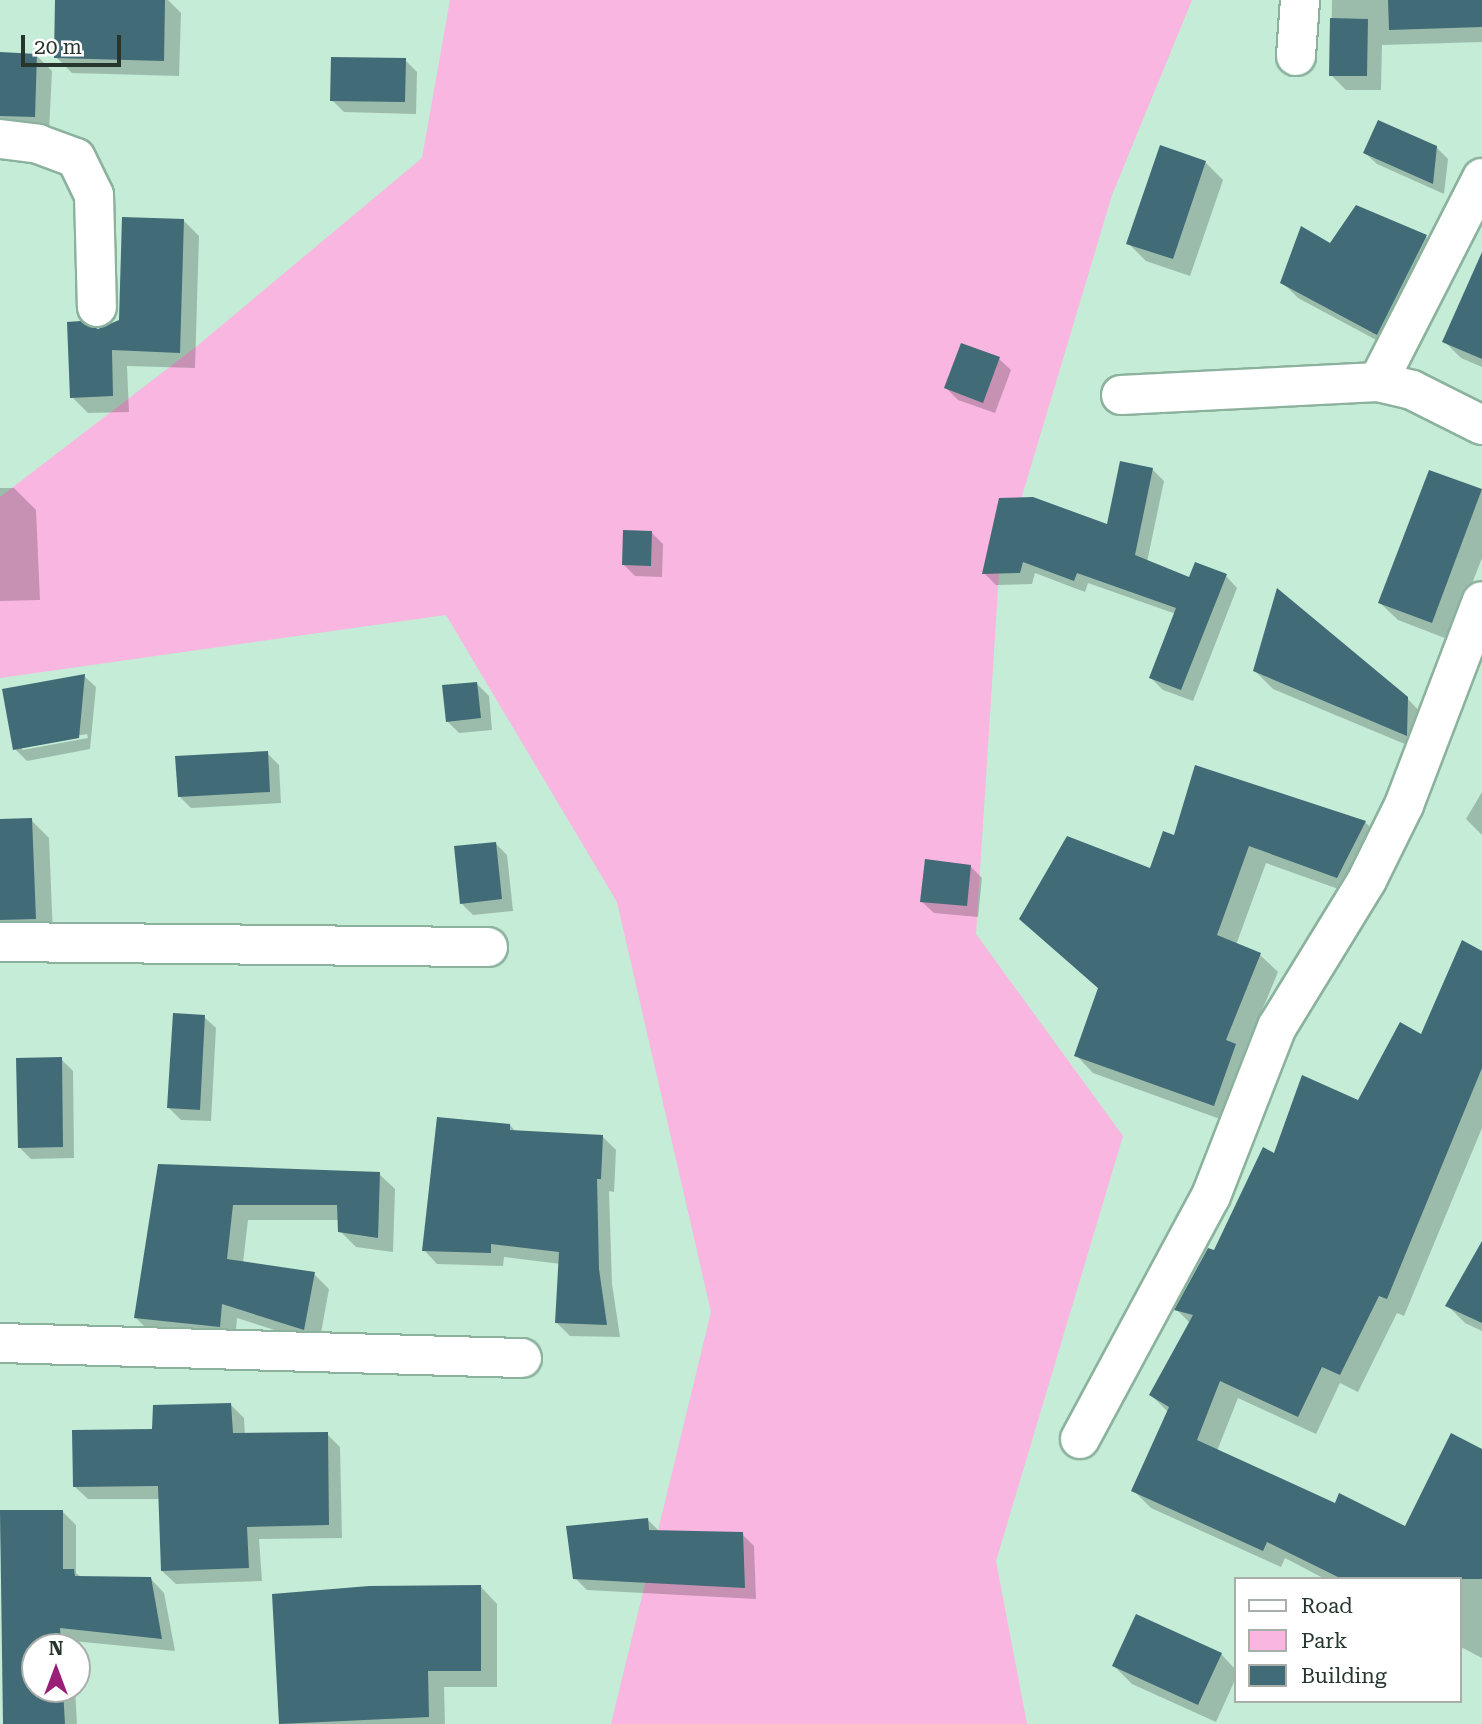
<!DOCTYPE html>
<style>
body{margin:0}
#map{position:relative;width:1482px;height:1724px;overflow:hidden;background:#c4ecd6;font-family:"Roboto Serif",serif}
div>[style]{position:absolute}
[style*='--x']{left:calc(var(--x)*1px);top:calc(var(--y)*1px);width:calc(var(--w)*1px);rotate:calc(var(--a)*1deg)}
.green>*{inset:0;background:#f9b6e0}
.shadow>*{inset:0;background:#0003}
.building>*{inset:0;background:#426b78}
.roads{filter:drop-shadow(2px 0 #8cb29e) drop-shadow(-2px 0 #8cb29e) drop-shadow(0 2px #8cb29e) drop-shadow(0 -2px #8cb29e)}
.minor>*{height:38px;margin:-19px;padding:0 19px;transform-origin:19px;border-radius:19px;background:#fff}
span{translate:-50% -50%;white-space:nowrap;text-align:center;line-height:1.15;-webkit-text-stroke:7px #fff;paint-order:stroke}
.legend{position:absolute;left:1234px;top:1577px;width:228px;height:126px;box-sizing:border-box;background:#fff;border:2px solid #a8afab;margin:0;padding:9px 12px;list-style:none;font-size:21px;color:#26362d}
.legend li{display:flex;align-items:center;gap:14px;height:35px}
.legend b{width:35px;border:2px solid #a8afab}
.north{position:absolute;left:21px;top:1633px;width:70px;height:70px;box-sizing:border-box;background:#fff;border:2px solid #a8afab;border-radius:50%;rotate:0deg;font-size:19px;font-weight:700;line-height:28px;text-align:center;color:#26362d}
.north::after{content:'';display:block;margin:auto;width:24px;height:32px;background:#991f78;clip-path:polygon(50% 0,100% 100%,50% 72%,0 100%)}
.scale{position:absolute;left:21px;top:35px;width:100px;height:32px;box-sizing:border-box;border:4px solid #26362d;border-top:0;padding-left:9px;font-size:21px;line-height:24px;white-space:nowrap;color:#26362d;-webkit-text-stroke:5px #fff;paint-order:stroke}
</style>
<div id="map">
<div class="green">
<div style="clip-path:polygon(450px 0,1192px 0,1112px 195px,999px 573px,976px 934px,1123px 1136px,996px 1561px,1027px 1724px,611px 1724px,711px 1312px,617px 902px,446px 615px,0 678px,0 497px,197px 346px,422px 158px)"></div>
</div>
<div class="shadow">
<div style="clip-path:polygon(57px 0,168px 0,181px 13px,179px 76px,72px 73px,56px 57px)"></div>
<div style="clip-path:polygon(1332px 0,1482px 0,1482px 42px,1382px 45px,1381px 90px,1346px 90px,1331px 75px)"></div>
<div style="clip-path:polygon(0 54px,37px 56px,52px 71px,49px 131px,0 129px)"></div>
<div style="clip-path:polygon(405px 60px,417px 72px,416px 114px,344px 112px,332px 100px)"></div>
<div style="clip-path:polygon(1436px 147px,1448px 159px,1444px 194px,1377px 164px,1365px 153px)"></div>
<div style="clip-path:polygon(1205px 162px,1223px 180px,1190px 276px,1146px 261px,1128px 243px)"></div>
<div style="clip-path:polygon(1357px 207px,1426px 237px,1442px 252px,1393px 349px,1298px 298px,1282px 282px,1330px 246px)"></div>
<div style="clip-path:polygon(183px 220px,199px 236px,195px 368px,127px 366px,129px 412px,88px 413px,72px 397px,98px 331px,121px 321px)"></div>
<div style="clip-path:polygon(1482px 260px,1482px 367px,1461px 358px,1444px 341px)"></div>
<div style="clip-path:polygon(999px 359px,1011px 370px,995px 413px,958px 400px,946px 388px)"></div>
<div style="clip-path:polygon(1152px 469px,1164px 481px,1147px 562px,1190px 579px,1226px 576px,1237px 588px,1193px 701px,1163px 690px,1151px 678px,1176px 614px,1088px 583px,1085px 592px,1035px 573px,1032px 584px,996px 585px,984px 573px,1108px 526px)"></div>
<div style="clip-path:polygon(1430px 472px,1482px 491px,1482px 558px,1450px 640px,1398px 620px,1380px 603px)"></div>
<div style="clip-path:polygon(0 488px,14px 488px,36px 510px,40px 600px,0 601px)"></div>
<div style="clip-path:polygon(652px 533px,663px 544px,662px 577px,635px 576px,623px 564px)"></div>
<div style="clip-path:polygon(1255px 671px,1407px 698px,1425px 717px,1424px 752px,1273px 689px)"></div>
<div style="clip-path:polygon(evenodd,84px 676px,96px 687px,90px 749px,27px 761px,15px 749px,84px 676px,87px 734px,88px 738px,22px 750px,22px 746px,87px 734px)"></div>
<div style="clip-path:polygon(477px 684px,489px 696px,492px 730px,459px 733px,447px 721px)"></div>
<div style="clip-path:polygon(267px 753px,279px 765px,281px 803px,191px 808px,179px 796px)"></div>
<div style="clip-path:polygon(1482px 792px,1482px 835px,1466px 819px)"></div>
<div style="clip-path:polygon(31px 820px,49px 838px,53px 936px,0 938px,0 821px)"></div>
<div style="clip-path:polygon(1365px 822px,1383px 840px,1355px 895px,1266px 863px,1236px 945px,1260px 955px,1278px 972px,1244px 1054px,1253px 1063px,1231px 1123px,1093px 1073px,1076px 1055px,1100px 990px,1021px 918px,1151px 870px,1175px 837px)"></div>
<div style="clip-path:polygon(495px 843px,507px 855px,513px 911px,473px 915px,461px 903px)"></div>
<div style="clip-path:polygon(970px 866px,982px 878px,978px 917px,934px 913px,922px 902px)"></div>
<div style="clip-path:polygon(1482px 953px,1482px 1128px,1404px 1316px,1397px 1313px,1358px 1392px,1340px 1383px,1316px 1434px,1238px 1398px,1217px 1451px,1335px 1505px,1406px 1528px,1482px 1451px,1482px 1658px,1459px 1646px,1459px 1579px,1325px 1579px,1285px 1558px,1281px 1567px,1151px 1508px,1133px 1490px,1169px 1413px,1151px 1395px,1191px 1324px,1177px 1310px,1276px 1155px,1358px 1102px,1422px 1036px)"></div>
<div style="clip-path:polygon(204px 1017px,216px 1028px,211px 1121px,181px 1120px,169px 1108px)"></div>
<div style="clip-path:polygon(61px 1059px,73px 1071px,74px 1158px,31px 1159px,19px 1147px)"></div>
<div style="clip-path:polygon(510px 1125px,516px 1132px,603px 1137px,616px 1150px,614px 1192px,609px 1191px,612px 1284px,620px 1337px,570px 1336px,557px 1323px,561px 1264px,504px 1257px,503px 1266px,437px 1264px,424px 1250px)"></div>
<div style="clip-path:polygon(159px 1166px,379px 1174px,395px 1189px,393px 1252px,356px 1247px,340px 1231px,339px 1220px,248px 1220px,243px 1263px,314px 1274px,329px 1289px,319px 1344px,237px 1318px,235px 1342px,151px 1333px,136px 1318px)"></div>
<div style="clip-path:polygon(1482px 1245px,1482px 1331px,1465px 1323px,1448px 1306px)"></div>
<div style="clip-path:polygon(230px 1404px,244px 1418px,245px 1435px,327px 1434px,340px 1447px,342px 1538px,259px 1539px,262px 1581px,176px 1584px,162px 1571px,160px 1499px,88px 1499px,74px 1486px,154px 1431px)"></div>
<div style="clip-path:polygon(0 1512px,63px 1512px,76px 1525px,76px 1573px,81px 1577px,151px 1579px,164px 1593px,175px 1651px,73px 1641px,73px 1647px,35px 1647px,35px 1689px,75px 1689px,77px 1724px,5px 1724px)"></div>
<div style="clip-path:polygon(647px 1519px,660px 1532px,742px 1534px,754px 1546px,756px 1599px,587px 1590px,575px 1578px)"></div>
<div style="clip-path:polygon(481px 1587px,497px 1604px,497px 1687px,444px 1687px,445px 1724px,280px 1724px,274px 1596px)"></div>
<div style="clip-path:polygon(1221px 1654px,1235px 1669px,1235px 1680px,1216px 1722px,1132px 1684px,1114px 1666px)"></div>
</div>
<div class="building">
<div style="clip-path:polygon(55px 0,165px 0,164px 61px,54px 58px)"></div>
<div style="clip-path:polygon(1388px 0,1482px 0,1482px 27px,1389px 30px)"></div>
<div style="clip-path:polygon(1330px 18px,1368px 19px,1367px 76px,1329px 76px)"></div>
<div style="clip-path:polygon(0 52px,37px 54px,35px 117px,0 116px)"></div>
<div style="clip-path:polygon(331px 57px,406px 58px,405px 102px,330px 101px)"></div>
<div style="clip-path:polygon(1378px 120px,1437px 146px,1433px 184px,1363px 153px)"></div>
<div style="clip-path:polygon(1160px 145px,1206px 161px,1173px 259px,1126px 244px)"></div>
<div style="clip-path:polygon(1356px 205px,1427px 235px,1377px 335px,1280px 283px,1301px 226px,1330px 243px)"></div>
<div style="clip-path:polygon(122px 217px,184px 219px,180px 353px,112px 350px,113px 396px,70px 398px,67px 322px,81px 321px,98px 329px,119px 320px)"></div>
<div style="clip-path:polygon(1482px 252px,1482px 359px,1442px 342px)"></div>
<div style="clip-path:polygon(961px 343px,1000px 357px,983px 403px,944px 388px)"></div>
<div style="clip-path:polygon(1120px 461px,1153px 468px,1135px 555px,1189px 577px,1195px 562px,1227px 574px,1181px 690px,1149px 678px,1176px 608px,1077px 573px,1074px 581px,1023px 562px,1020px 573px,982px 574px,999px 498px,1033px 497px,1107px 524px)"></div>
<div style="clip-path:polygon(1429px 470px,1482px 489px,1432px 623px,1378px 603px)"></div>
<div style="clip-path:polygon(623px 530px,652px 531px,651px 566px,622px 565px)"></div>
<div style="clip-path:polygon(1277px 588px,1408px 697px,1407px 736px,1253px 671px)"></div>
<div style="clip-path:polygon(85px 674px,79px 738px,13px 750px,2px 689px)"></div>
<div style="clip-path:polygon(477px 682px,481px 718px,446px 722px,442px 685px)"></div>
<div style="clip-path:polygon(268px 751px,270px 792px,178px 797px,175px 756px)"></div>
<div style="clip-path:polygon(1195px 765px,1366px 821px,1337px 878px,1249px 846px,1217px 935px,1261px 953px,1226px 1040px,1236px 1044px,1214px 1106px,1074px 1056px,1098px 988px,1019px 919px,1067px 836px,1150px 868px,1163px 831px,1174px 835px)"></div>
<div style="clip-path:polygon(32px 818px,36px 919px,0 920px,0 819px)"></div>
<div style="clip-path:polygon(496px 842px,502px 899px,460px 904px,454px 846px)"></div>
<div style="clip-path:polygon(925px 859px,971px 865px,967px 906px,920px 902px)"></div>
<div style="clip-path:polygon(1462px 940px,1482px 951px,1482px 1068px,1387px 1299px,1379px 1296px,1340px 1375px,1322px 1367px,1298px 1417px,1220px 1381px,1197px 1440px,1335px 1503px,1339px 1493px,1405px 1526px,1451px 1433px,1482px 1449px,1482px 1579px,1342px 1579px,1267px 1542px,1263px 1551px,1131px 1491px,1169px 1407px,1149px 1395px,1193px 1315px,1174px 1310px,1208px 1248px,1214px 1250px,1263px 1147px,1274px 1153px,1302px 1075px,1358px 1100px,1400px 1022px,1421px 1034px)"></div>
<div style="clip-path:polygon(173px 1013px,205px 1015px,200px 1110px,167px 1108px)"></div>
<div style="clip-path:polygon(62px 1057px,63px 1147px,18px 1148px,16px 1058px)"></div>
<div style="clip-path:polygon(437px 1117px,510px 1124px,510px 1130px,603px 1135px,601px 1179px,597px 1179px,599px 1269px,607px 1325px,555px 1323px,559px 1252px,491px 1244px,491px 1253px,422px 1251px)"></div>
<div style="clip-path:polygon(158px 1164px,380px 1172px,378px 1238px,338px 1232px,337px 1205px,233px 1205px,227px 1259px,315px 1272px,304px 1330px,222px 1304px,220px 1327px,134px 1318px)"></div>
<div style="clip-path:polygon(1482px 1241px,1482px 1323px,1445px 1306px)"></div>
<div style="clip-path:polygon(231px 1403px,233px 1433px,328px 1432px,329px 1525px,247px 1527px,249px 1568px,161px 1571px,158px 1486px,73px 1487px,72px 1430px,152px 1429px,153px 1405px)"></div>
<div style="clip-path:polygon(0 1510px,63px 1510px,63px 1569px,74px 1569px,75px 1576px,151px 1577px,162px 1639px,60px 1628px,61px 1647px,35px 1647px,35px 1689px,63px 1689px,65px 1724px,3px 1724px)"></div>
<div style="clip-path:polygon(648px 1518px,649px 1530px,743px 1532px,745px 1588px,573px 1579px,566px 1526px)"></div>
<div style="clip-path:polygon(481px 1585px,481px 1671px,428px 1671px,429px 1717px,279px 1724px,272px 1594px,369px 1586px)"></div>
<div style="clip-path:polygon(1136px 1614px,1222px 1653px,1198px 1705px,1112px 1666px)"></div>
</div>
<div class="roads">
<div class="minor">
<div style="--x:1296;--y:56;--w:56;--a:-85.9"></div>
<div style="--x:0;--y:139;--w:38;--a:7"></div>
<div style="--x:38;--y:144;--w:40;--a:20.2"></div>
<div style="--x:76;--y:158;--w:41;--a:64.1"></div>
<div style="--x:94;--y:195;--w:112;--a:88.5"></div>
<div style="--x:1378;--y:382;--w:229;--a:-63"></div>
<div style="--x:1121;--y:395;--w:257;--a:-2.9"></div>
<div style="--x:1378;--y:382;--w:35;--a:13"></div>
<div style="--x:1412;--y:390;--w:78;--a:26.6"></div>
<div style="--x:0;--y:942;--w:488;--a:0.6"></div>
<div style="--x:0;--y:1343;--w:522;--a:1.65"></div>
<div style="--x:1080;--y:1439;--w:276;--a:-61.7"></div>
<div style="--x:1211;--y:1196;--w:181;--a:-68.7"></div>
<div style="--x:1277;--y:1027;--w:172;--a:-58.5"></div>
<div style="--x:1367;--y:880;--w:84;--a:-63.7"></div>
<div style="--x:1404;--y:805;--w:218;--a:-69.1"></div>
</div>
</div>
<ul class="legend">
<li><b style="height:9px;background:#fff"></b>Road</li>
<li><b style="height:19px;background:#f9b6e0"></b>Park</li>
<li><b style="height:19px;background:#426b78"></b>Building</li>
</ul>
<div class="north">N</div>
<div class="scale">20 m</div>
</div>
